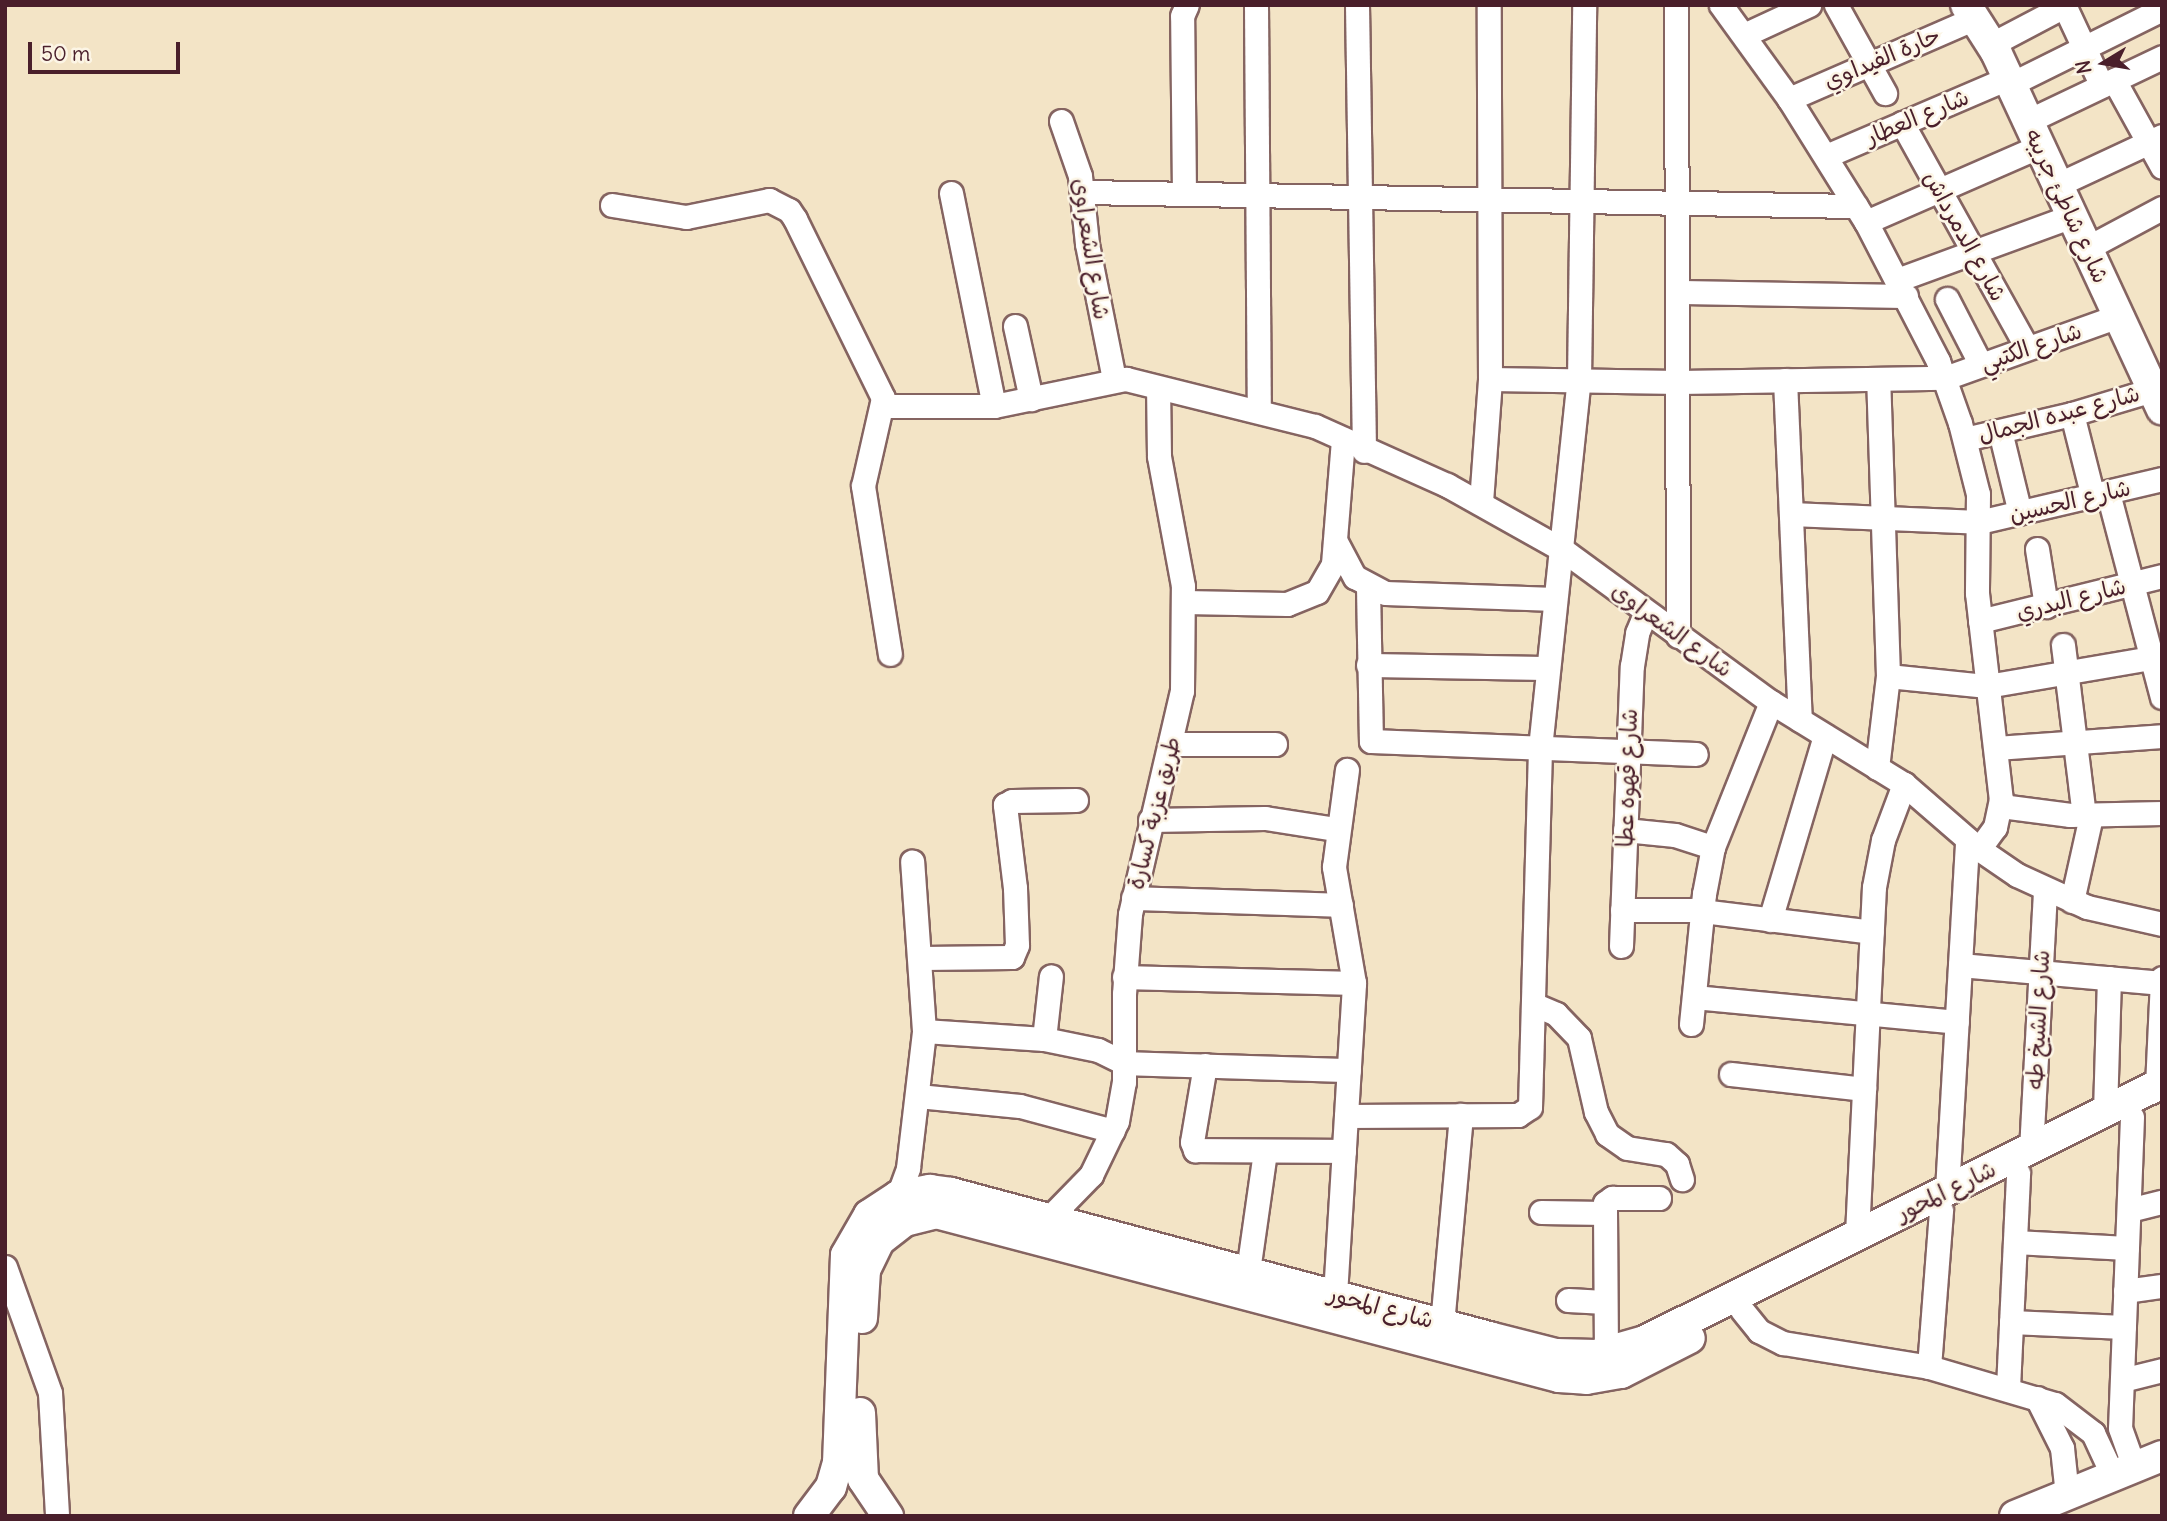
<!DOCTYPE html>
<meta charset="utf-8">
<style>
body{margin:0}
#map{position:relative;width:2167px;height:1521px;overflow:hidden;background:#f3e4c6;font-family:Delius,"Playpen Sans Arabic",sans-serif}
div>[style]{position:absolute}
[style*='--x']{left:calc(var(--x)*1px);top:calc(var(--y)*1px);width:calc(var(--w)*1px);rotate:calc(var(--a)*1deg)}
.roads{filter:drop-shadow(2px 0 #856461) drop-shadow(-2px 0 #856461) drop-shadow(0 2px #856461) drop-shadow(0 -2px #856461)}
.minor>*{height:23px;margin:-11.5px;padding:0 11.5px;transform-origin:11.5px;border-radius:11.5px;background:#fff}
.tertiary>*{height:30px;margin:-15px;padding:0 15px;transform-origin:15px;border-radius:15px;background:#fff}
span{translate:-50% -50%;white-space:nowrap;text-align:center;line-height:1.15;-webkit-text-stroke:5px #fcf5e5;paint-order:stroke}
.street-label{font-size:23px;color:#4a1f2b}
.frame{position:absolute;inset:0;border:7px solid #4a1f2b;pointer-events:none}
.north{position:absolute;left:2069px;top:28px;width:70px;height:70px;-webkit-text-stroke:5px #fcf5e5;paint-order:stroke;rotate:259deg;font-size:19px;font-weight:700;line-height:28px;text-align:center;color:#4a1f2b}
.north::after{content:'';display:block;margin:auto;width:24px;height:32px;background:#4a1f2b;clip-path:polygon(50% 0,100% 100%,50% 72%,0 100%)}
.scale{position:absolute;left:28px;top:42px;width:152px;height:32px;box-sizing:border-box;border:4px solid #4a1f2b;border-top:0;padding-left:9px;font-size:21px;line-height:24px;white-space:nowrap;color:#4a1f2b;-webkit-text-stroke:5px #fcf5e5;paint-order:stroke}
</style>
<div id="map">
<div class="roads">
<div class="minor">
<div style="--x:1256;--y:5;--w:406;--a:89.6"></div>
<div style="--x:1357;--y:5;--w:446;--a:89.1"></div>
<div style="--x:1676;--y:5;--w:631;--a:89.82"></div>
<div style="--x:1721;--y:5;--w:116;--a:54.1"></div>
<div style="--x:1789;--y:99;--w:145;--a:58"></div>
<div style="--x:1866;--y:222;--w:157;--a:62.6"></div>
<div style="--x:1938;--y:361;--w:66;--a:70.5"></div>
<div style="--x:1960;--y:423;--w:73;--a:75.8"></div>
<div style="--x:1978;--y:494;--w:99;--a:90.6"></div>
<div style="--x:1977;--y:593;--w:207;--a:83.4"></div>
<div style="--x:2001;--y:799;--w:29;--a:102"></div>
<div style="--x:1995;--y:827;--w:27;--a:126"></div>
<div style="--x:1836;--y:5;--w:101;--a:60.9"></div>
<div style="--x:2064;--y:5;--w:89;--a:64.9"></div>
<div style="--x:1744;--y:35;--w:72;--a:-24.8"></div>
<div style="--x:1992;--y:44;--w:84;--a:-27.8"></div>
<div style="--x:2114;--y:80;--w:99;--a:61.1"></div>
<div style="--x:2011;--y:84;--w:169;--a:-26.4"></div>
<div style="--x:1789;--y:99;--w:203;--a:-23.5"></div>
<div style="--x:1061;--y:121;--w:58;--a:70.9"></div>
<div style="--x:1080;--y:176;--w:68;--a:84.1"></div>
<div style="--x:1087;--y:244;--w:138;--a:78.7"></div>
<div style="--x:2028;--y:121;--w:148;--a:-25.5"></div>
<div style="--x:1902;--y:123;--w:257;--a:60.9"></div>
<div style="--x:1826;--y:156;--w:198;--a:-23.2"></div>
<div style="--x:2057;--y:185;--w:116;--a:-25"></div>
<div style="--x:1083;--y:192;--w:773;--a:1.04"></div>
<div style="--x:951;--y:193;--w:217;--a:78.6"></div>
<div style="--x:1184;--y:194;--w:178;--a:-90.6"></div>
<div style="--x:1182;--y:16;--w:12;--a:-66"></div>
<div style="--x:612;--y:205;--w:75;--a:9.2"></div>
<div style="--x:686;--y:217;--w:85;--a:-11.6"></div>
<div style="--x:769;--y:200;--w:22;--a:27"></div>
<div style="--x:789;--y:210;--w:11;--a:56"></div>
<div style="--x:795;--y:219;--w:199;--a:63.8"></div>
<div style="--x:883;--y:398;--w:90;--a:102.8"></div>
<div style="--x:863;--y:486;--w:170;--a:80.9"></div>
<div style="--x:1866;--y:222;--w:190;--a:-23.6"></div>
<div style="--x:2087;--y:248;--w:85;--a:-28.1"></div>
<div style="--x:1897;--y:280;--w:186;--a:-20.1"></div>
<div style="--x:1680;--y:292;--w:226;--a:1"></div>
<div style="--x:1947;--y:299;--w:74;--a:62.7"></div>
<div style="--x:1015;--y:326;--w:75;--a:77.6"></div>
<div style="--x:1490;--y:379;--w:189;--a:0.9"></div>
<div style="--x:1679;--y:382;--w:266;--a:-0.9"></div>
<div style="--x:1945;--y:378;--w:184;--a:-19.7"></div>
<div style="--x:1785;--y:380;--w:340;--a:87.5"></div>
<div style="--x:882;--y:406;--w:112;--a:0"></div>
<div style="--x:994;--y:406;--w:135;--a:-11.6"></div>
<div style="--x:1126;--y:379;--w:195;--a:14"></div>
<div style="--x:1315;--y:426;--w:145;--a:24.1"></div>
<div style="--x:1447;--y:485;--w:133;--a:29.3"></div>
<div style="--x:1563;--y:550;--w:258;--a:36.2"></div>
<div style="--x:1771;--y:702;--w:156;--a:31.7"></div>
<div style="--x:1904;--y:784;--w:99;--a:40.9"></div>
<div style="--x:1979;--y:849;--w:46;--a:34.4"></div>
<div style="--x:2017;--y:875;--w:77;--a:24.6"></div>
<div style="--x:2087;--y:907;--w:77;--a:12.8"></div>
<div style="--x:2072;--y:414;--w:86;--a:75.8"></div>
<div style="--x:2000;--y:431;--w:84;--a:76.3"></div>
<div style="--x:1965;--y:439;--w:110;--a:-13.2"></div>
<div style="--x:2072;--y:414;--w:84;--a:-16.7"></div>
<div style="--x:2152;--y:390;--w:13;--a:-42"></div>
<div style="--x:2108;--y:493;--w:211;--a:75.2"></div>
<div style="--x:1481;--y:502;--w:123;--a:-85.8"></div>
<div style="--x:1490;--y:379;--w:374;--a:-90.2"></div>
<div style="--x:1791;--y:514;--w:188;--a:2.4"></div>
<div style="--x:1979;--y:522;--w:188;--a:-13.2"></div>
<div style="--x:1336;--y:542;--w:40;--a:62"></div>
<div style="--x:1355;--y:577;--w:34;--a:28"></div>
<div style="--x:1385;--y:593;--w:170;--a:2"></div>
<div style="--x:2037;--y:549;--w:58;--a:81"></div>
<div style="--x:1368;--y:587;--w:154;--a:88.9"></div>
<div style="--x:1371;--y:741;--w:325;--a:2.3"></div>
<div style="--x:1185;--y:602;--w:102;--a:1.1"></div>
<div style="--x:1287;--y:604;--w:32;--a:-22"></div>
<div style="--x:1317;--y:592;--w:32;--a:-60"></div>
<div style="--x:1333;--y:564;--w:125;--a:-85.4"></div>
<div style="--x:1980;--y:621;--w:187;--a:-13.9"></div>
<div style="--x:2063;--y:645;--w:172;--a:83"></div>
<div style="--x:1368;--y:665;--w:179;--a:1"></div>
<div style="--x:1888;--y:676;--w:100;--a:5.8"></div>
<div style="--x:1987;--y:686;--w:178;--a:-9.7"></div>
<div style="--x:1172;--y:744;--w:103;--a:0"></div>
<div style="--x:1996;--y:748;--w:166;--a:-4.1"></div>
<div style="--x:1877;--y:768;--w:93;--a:-83.2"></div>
<div style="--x:1888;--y:676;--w:297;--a:-91.9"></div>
<div style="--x:2001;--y:806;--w:70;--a:7.4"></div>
<div style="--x:2070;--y:815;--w:92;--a:-1.2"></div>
<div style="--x:1150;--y:820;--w:115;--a:-1"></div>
<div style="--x:1265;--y:818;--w:72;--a:8.8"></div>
<div style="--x:1625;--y:830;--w:50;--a:5.7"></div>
<div style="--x:1675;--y:835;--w:40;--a:18"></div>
<div style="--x:1133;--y:898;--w:208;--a:1.9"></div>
<div style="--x:2072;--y:901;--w:87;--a:-77.4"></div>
<div style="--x:1622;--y:910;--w:72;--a:0"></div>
<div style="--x:1694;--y:910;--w:179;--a:7"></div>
<div style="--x:1770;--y:920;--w:192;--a:-73.4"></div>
<div style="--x:1621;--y:946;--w:280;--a:-87.8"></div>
<div style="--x:1632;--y:666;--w:33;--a:-81"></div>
<div style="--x:1637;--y:633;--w:23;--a:-67"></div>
<div style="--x:922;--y:958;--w:90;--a:-0.6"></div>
<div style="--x:1012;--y:957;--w:13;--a:-67"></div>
<div style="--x:1017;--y:945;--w:57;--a:-92"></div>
<div style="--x:1015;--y:888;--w:84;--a:-96.9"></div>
<div style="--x:1005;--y:805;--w:8;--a:-30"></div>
<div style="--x:1012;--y:801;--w:64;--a:-0.9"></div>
<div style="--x:1960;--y:965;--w:203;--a:5.1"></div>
<div style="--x:1124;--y:977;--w:230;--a:1.5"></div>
<div style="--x:1694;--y:997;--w:264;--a:5.4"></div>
<div style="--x:1533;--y:1004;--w:25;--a:23"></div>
<div style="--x:1556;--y:1014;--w:33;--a:46"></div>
<div style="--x:1579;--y:1038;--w:76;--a:77.1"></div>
<div style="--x:1596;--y:1112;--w:25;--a:63"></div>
<div style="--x:1607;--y:1134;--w:24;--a:35"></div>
<div style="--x:1627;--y:1148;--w:39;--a:9"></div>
<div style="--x:1666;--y:1154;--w:15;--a:42"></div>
<div style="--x:1677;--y:1164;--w:16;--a:72"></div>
<div style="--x:1691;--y:1024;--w:131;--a:-84.3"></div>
<div style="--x:1704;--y:894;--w:48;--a:-79.2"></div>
<div style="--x:1713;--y:847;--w:156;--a:-68.2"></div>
<div style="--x:924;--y:1031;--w:120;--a:3.8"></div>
<div style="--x:1044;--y:1039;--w:55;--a:11.5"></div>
<div style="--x:1098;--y:1050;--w:30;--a:26"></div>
<div style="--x:1125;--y:1063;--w:224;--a:1.8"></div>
<div style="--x:1044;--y:1039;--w:63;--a:-83.7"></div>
<div style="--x:1205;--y:1065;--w:78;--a:99.6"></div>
<div style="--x:1192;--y:1142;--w:9;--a:69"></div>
<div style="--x:1195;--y:1150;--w:149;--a:0.4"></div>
<div style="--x:1731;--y:1074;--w:134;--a:6.4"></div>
<div style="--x:2157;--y:1086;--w:108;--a:-87.3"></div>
<div style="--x:918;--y:1096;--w:102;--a:5.6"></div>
<div style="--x:1020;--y:1106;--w:96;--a:15"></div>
<div style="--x:2105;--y:1112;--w:134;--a:-88.3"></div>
<div style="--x:1346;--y:1116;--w:172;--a:-0.3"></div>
<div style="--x:1518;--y:1115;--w:14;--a:-34"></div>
<div style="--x:1530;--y:1107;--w:359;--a:-88.4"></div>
<div style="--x:1540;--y:748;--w:370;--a:-84"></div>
<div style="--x:1579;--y:380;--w:375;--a:-89.2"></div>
<div style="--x:2132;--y:1117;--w:311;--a:92.2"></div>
<div style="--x:2120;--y:1428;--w:41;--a:70.3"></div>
<div style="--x:2031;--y:1150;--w:260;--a:-86.9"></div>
<div style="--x:1947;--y:1190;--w:351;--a:-86.7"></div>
<div style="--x:898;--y:1196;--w:30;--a:-70"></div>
<div style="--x:908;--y:1168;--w:138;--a:-83.3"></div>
<div style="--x:924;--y:1031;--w:170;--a:-94"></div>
<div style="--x:2129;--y:1210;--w:34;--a:-14"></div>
<div style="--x:1541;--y:1212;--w:64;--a:0.9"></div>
<div style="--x:1050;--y:1217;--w:59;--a:-45.7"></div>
<div style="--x:1091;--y:1175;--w:60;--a:-64.3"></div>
<div style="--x:1117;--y:1121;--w:40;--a:-80"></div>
<div style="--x:1124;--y:1082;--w:88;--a:-90"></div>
<div style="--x:1124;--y:994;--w:80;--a:-85.7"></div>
<div style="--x:1130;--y:914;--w:229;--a:-76.9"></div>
<div style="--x:1182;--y:691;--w:105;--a:-89.5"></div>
<div style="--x:1183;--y:586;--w:132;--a:-100.5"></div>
<div style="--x:1159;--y:456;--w:68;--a:-90.8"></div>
<div style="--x:1857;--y:1234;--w:347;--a:-87.2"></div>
<div style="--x:1874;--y:887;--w:48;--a:-79.2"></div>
<div style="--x:1883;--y:840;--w:60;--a:-69.4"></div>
<div style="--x:2015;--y:1242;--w:112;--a:3.1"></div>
<div style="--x:5;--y:1267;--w:134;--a:70.3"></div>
<div style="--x:50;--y:1393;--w:123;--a:86.7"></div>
<div style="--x:1248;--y:1271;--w:120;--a:-81.9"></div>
<div style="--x:2125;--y:1291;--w:37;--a:-8"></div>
<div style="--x:1335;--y:1295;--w:313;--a:-86.5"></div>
<div style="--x:1354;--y:983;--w:118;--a:-99.8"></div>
<div style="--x:1334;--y:867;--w:98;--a:-82.4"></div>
<div style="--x:1568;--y:1300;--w:37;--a:3"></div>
<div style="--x:1742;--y:1310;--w:27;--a:51"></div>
<div style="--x:1759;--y:1331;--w:27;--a:27"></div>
<div style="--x:1783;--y:1343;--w:148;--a:9.3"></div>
<div style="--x:1929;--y:1367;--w:131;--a:16.4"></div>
<div style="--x:2055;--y:1404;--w:48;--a:37.3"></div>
<div style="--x:2093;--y:1433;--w:47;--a:65.1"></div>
<div style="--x:2011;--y:1322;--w:113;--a:2.5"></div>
<div style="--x:1442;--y:1324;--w:210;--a:-84.8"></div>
<div style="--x:1606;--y:1354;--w:151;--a:-90.4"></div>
<div style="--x:1605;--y:1203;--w:9;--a:-36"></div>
<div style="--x:1612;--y:1198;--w:47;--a:0"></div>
<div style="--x:1929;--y:1367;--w:157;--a:-85.6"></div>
<div style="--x:2122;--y:1380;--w:41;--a:-14"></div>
<div style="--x:2008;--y:1388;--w:215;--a:-87.3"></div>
<div style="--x:2037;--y:1398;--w:56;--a:63.4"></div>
<div style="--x:2062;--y:1448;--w:47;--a:83.9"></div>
</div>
<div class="tertiary">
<div style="--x:1966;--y:5;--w:56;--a:57.4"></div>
<div style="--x:1996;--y:52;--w:394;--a:65.1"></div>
<div style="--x:862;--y:1318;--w:48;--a:-86.4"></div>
<div style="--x:865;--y:1270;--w:32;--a:-64"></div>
<div style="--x:879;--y:1241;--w:33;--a:-38"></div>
<div style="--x:905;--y:1221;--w:32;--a:-14"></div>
<div style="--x:936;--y:1213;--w:644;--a:14.75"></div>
<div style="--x:1559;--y:1377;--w:27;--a:4"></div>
<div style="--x:1586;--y:1379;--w:36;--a:-10"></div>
<div style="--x:1621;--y:1373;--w:77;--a:-26.9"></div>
<div style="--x:860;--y:1413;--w:66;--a:87.4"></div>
<div style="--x:863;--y:1479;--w:45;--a:56"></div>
<div style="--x:809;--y:1516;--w:36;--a:-53"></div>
<div style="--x:831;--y:1487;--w:25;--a:-74"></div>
<div style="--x:838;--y:1463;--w:208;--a:-87.8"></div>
<div style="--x:846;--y:1255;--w:46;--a:-60.1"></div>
<div style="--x:869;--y:1215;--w:35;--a:-33"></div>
<div style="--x:898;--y:1196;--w:33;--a:-11"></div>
<div style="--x:930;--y:1190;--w:21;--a:8"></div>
<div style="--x:951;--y:1193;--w:557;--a:14.98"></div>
<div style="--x:1489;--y:1337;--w:69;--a:14.2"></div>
<div style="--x:1556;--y:1354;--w:40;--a:1.4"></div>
<div style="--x:1596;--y:1355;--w:51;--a:-15.9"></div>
<div style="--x:1645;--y:1341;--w:578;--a:-26.52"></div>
<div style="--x:2015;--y:1516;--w:159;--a:-22.2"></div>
</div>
</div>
<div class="street-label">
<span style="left:1882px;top:58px;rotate:-23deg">حارة الفيداوي</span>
<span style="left:1917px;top:117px;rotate:-23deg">شارع العطار</span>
<span style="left:2067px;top:206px;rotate:65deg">شارع شاطئ جريبه</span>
<span style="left:1965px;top:236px;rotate:61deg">شارع الدمرداش</span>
<span style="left:1091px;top:249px;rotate:81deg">شارع الشعراوى</span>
<span style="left:2031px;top:347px;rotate:-19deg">شارع الكتبي</span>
<span style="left:2059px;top:414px;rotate:-15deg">شارع عبده الجمال</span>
<span style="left:2070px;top:501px;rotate:-13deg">شارع الحسين</span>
<span style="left:2071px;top:599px;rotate:-14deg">شارع البدري</span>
<span style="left:1672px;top:630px;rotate:36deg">شارع الشعراوى</span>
<span style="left:1627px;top:778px;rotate:-88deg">شارع قهوه عطا</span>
<span style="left:1154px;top:813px;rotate:-76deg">طريق عزبة كسارة</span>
<span style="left:2038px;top:1020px;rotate:-87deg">شارع الشيخ طه</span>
<span style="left:1946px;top:1191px;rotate:-26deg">شارع المحور</span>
<span style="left:1381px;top:1307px;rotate:15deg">شارع المحور</span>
</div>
<div class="frame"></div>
<div class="north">N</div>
<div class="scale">50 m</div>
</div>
